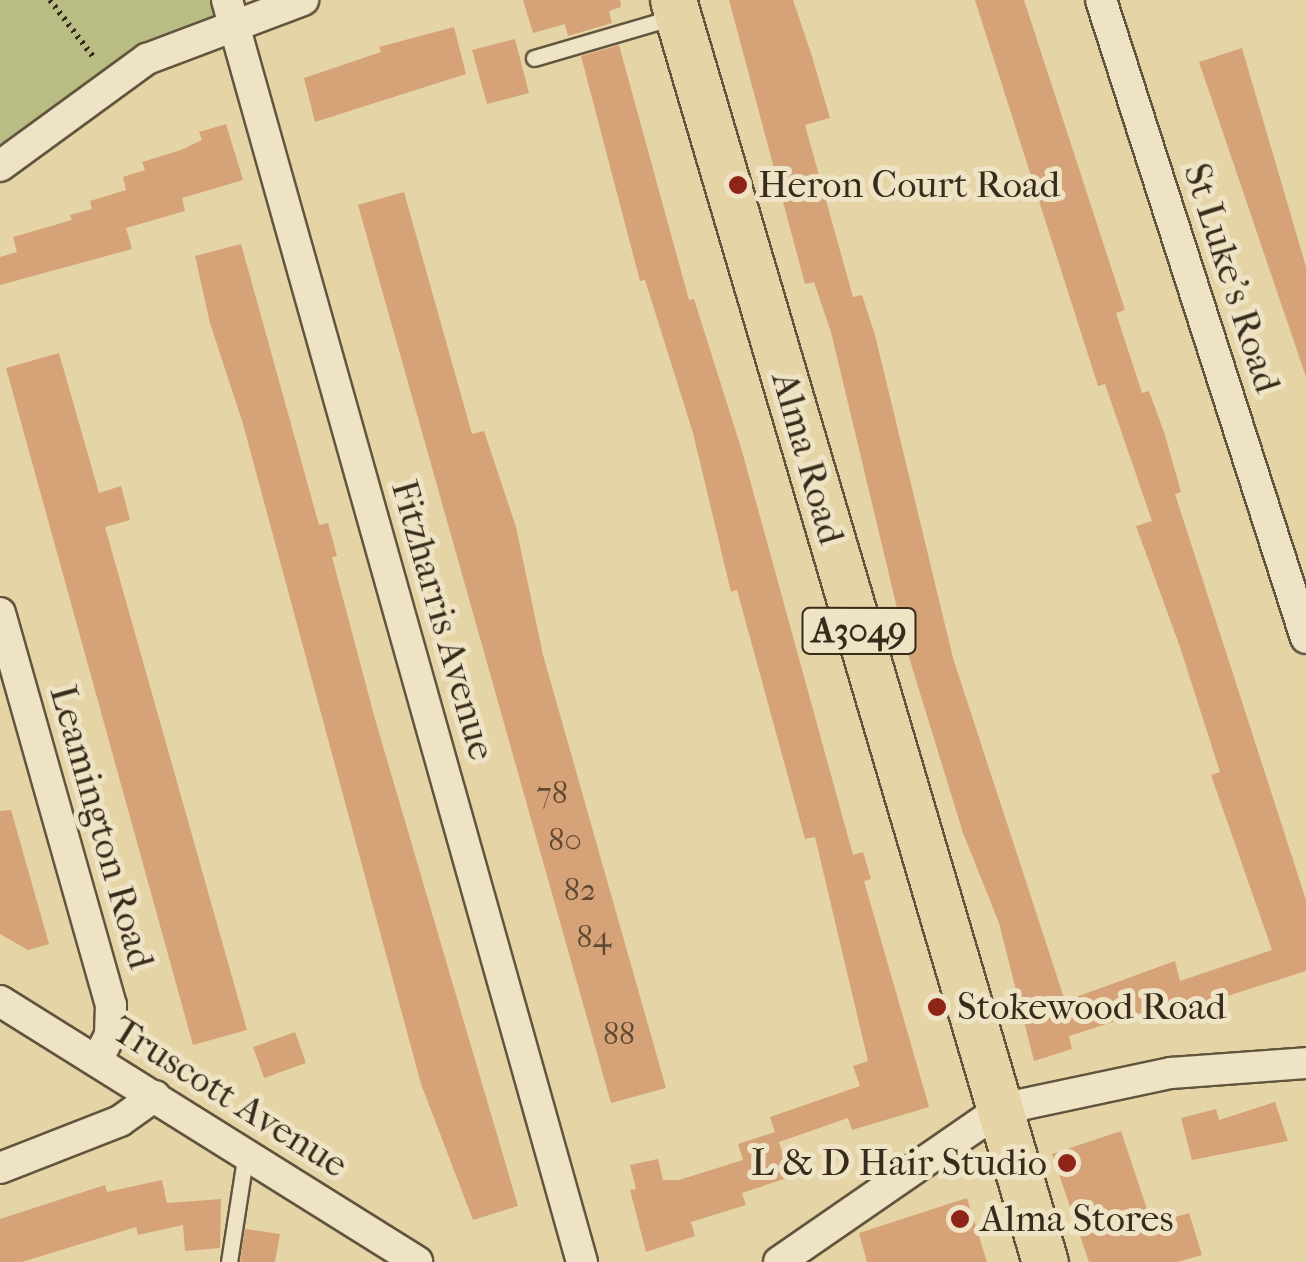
<!DOCTYPE html>
<style>
body{margin:0}
#map{position:relative;width:1306px;height:1262px;overflow:hidden;background:#e5d4a5;font-family:"IM FELL French Canon",serif}
div>[style]{position:absolute}
[style*='--x']{left:calc(var(--x)*1px);top:calc(var(--y)*1px);width:calc(var(--w)*1px);rotate:calc(var(--a)*1deg)}
.green>*{inset:0;background:#b9bc83}
.building>*{inset:0;background:#d6a379}
.path>*{height:6px;margin-top:-3px;transform-origin:0;background:repeating-linear-gradient(90deg,#372b1c 0 2.5px,transparent 0 7.5px)}
.roads{filter:drop-shadow(2px 0 #62553e) drop-shadow(-2px 0 #62553e) drop-shadow(0 2px #62553e) drop-shadow(0 -2px #62553e)}
.service>*{height:15px;margin:-7.5px;padding:0 7.5px;transform-origin:7.5px;border-radius:7.5px;background:#eee3c4}
.minor>*{height:30px;margin:-15px;padding:0 15px;transform-origin:15px;border-radius:15px;background:#eee3c4}
.primary>*{height:45px;margin:-22.5px;padding:0 22.5px;transform-origin:22.5px;border-radius:22.5px;background:#e5d4a5}
.dots>*{width:28px;height:28px;translate:-50% -50%;box-sizing:border-box;border:5px solid #eee3c4;border-radius:50%}
span{translate:-50% -50%;white-space:nowrap;text-align:center;line-height:1.15;-webkit-text-stroke:10px #eee3c4;paint-order:stroke}
.number-label{font-size:32px;color:#5f4933}
.number-label span{-webkit-text-stroke-width:0}
.shield-label span{padding:2px 8px;background:#eee3c4;border:2px solid;border-radius:8px;-webkit-text-stroke-width:0}
.shield-label{font-size:35px;color:#372b1c;font-weight:700}
.poi-label{font-size:38px;color:#372b1c}
.left{translate:0 -50%;text-align:left}
.right{translate:-100% -50%;text-align:right}
.street-label{font-size:38px;color:#372b1c}
</style>
<div id="map">
<div class="green">
<div style="clip-path:polygon(0 0,227px 0,233px 23px,0 166px)"></div>
</div>
<div class="building">
<div style="clip-path:polygon(523px 0,620px 0,621px 7px,609px 11px,612px 23px,568px 36px,565px 24px,533px 33px)"></div>
<div style="clip-path:polygon(729px 0,793px 0,811px 53px,830px 118px,805px 125px,853px 297px,862px 295px,875px 335px,953px 658px,1065px 1001px,1175px 961px,1180px 981px,1272px 950px,1211px 775px,1220px 772px,1180px 647px,1136px 526px,1152px 521px,1105px 384px,1098px 386px,975px 0,1024px 0,1125px 310px,1116px 313px,1142px 393px,1149px 391px,1165px 435px,1181px 492px,1175px 494px,1306px 900px,1306px 971px,1171px 1014px,1169px 1007px,1150px 1010px,1069px 1036px,1072px 1049px,1034px 1061px,999px 923px,963px 833px,908px 654px,831px 332px,814px 282px,805px 284px)"></div>
<div style="clip-path:polygon(454px 27px,466px 74px,315px 122px,304px 78px,381px 52px,379px 47px)"></div>
<div style="clip-path:polygon(515px 39px,529px 93px,487px 104px,472px 50px)"></div>
<div style="clip-path:polygon(619px 45px,689px 300px,694px 299px,742px 451px,853px 855px,863px 852px,871px 879px,864px 881px,929px 1107px,852px 1130px,848px 1118px,779px 1142px,790px 1177px,742px 1193px,746px 1205px,691px 1222px,695px 1236px,646px 1252px,630px 1190px,636px 1189px,630px 1165px,658px 1159px,663px 1180px,679px 1180px,743px 1160px,738px 1144px,775px 1132px,770px 1117px,860px 1086px,853px 1066px,868px 1061px,815px 837px,805px 839px,737px 590px,731px 592px,693px 433px,645px 280px,640px 281px,581px 56px)"></div>
<div style="clip-path:polygon(1242px 48px,1306px 267px,1306px 377px,1199px 62px)"></div>
<div style="clip-path:polygon(226px 124px,243px 180px,182px 198px,185px 211px,126px 228px,132px 249px,0 285px,0 257px,17px 252px,13px 237px,72px 220px,70px 215px,92px 209px,90px 201px,126px 190px,123px 177px,145px 170px,142px 162px,181px 150px,202px 140px,199px 132px)"></div>
<div style="clip-path:polygon(404px 192px,472px 434px,484px 431px,516px 527px,543px 655px,666px 1088px,611px 1103px,358px 205px)"></div>
<div style="clip-path:polygon(241px 244px,319px 525px,328px 523px,337px 556px,332px 557px,375px 719px,518px 1206px,473px 1220px,421px 1084px,243px 424px,210px 323px,195px 256px)"></div>
<div style="clip-path:polygon(59px 353px,99px 493px,121px 486px,130px 520px,105px 527px,247px 1030px,193px 1045px,6px 368px)"></div>
<div style="clip-path:polygon(11px 810px,49px 944px,28px 950px,0 934px,0 811px)"></div>
<div style="clip-path:polygon(295px 1032px,306px 1063px,264px 1078px,253px 1047px)"></div>
<div style="clip-path:polygon(1275px 1102px,1288px 1141px,1192px 1160px,1181px 1118px,1216px 1109px,1219px 1120px)"></div>
<div style="clip-path:polygon(1121px 1131px,1152px 1224px,1189px 1213px,1202px 1255px,1177px 1262px,1089px 1262px,1052px 1154px)"></div>
<div style="clip-path:polygon(162px 1180px,167px 1203px,221px 1199px,220px 1248px,185px 1251px,183px 1225px,138px 1235px,136px 1227px,22px 1262px,0 1262px,0 1219px,105px 1185px,107px 1192px)"></div>
<div style="clip-path:polygon(967px 1198px,987px 1262px,867px 1262px,859px 1233px)"></div>
<div style="clip-path:polygon(245px 1229px,280px 1234px,275px 1262px,240px 1262px)"></div>
</div>
<div class="path">
<div style="--x:50;--y:0;--w:73;--a:52.8"></div>
</div>
<div class="roads">
<div class="service">
<div style="--x:534;--y:58;--w:146;--a:-16.3"></div>
<div style="--x:229;--y:1262;--w:111;--a:-81.2"></div>
</div>
<div class="minor">
<div style="--x:227;--y:0;--w:1311;--a:74.29"></div>
<div style="--x:1101;--y:0;--w:670;--a:72.19"></div>
<div style="--x:0;--y:166;--w:182;--a:-36.1"></div>
<div style="--x:147;--y:59;--w:167;--a:-20.7"></div>
<div style="--x:0;--y:613;--w:407;--a:74.2"></div>
<div style="--x:111;--y:1005;--w:30;--a:92"></div>
<div style="--x:110;--y:1035;--w:29;--a:117"></div>
<div style="--x:0;--y:1001;--w:492;--a:32"></div>
<div style="--x:0;--y:1168;--w:129;--a:-21.4"></div>
<div style="--x:120;--y:1121;--w:43;--a:-35.5"></div>
<div style="--x:779;--y:1262;--w:270;--a:-34.6"></div>
<div style="--x:1001;--y:1109;--w:174;--a:-12"></div>
<div style="--x:1171;--y:1073;--w:135;--a:-4.2"></div>
</div>
<div class="primary">
<div style="--x:673;--y:0;--w:1316;--a:73.58"></div>
</div>
</div>
<div class="dots">
<div style="left:738px;top:185px;background:#8f2418"></div>
<div style="left:937px;top:1007px;background:#8f2418"></div>
<div style="left:1067px;top:1163px;background:#8f2418"></div>
<div style="left:960px;top:1219px;background:#8f2418"></div>
</div>
<div class="number-label">
<span style="left:552px;top:793px">78</span>
<span style="left:565px;top:840px">80</span>
<span style="left:580px;top:890px">82</span>
<span style="left:594px;top:937px">84</span>
<span style="left:619px;top:1034px">88</span>
</div>
<div class="shield-label">
<span style="left:859px;top:631px">A3049</span>
</div>
<div class="poi-label">
<span class="left" style="left:758px;top:185px">Heron Court Road</span>
<span class="left" style="left:957px;top:1007px">Stokewood Road</span>
<span class="right" style="left:1047px;top:1163px">L &amp; D Hair Studio</span>
<span class="left" style="left:980px;top:1219px">Alma Stores</span>
</div>
<div class="street-label">
<span style="left:1232px;top:278px;rotate:72deg">St Luke's Road</span>
<span style="left:808px;top:458px;rotate:74deg">Alma Road</span>
<span style="left:443px;top:620px;rotate:74deg">Fitzharris Avenue</span>
<span style="left:102px;top:827px;rotate:74deg">Leamington Road</span>
<span style="left:230px;top:1097px;rotate:32deg">Truscott Avenue</span>
</div>
</div>
